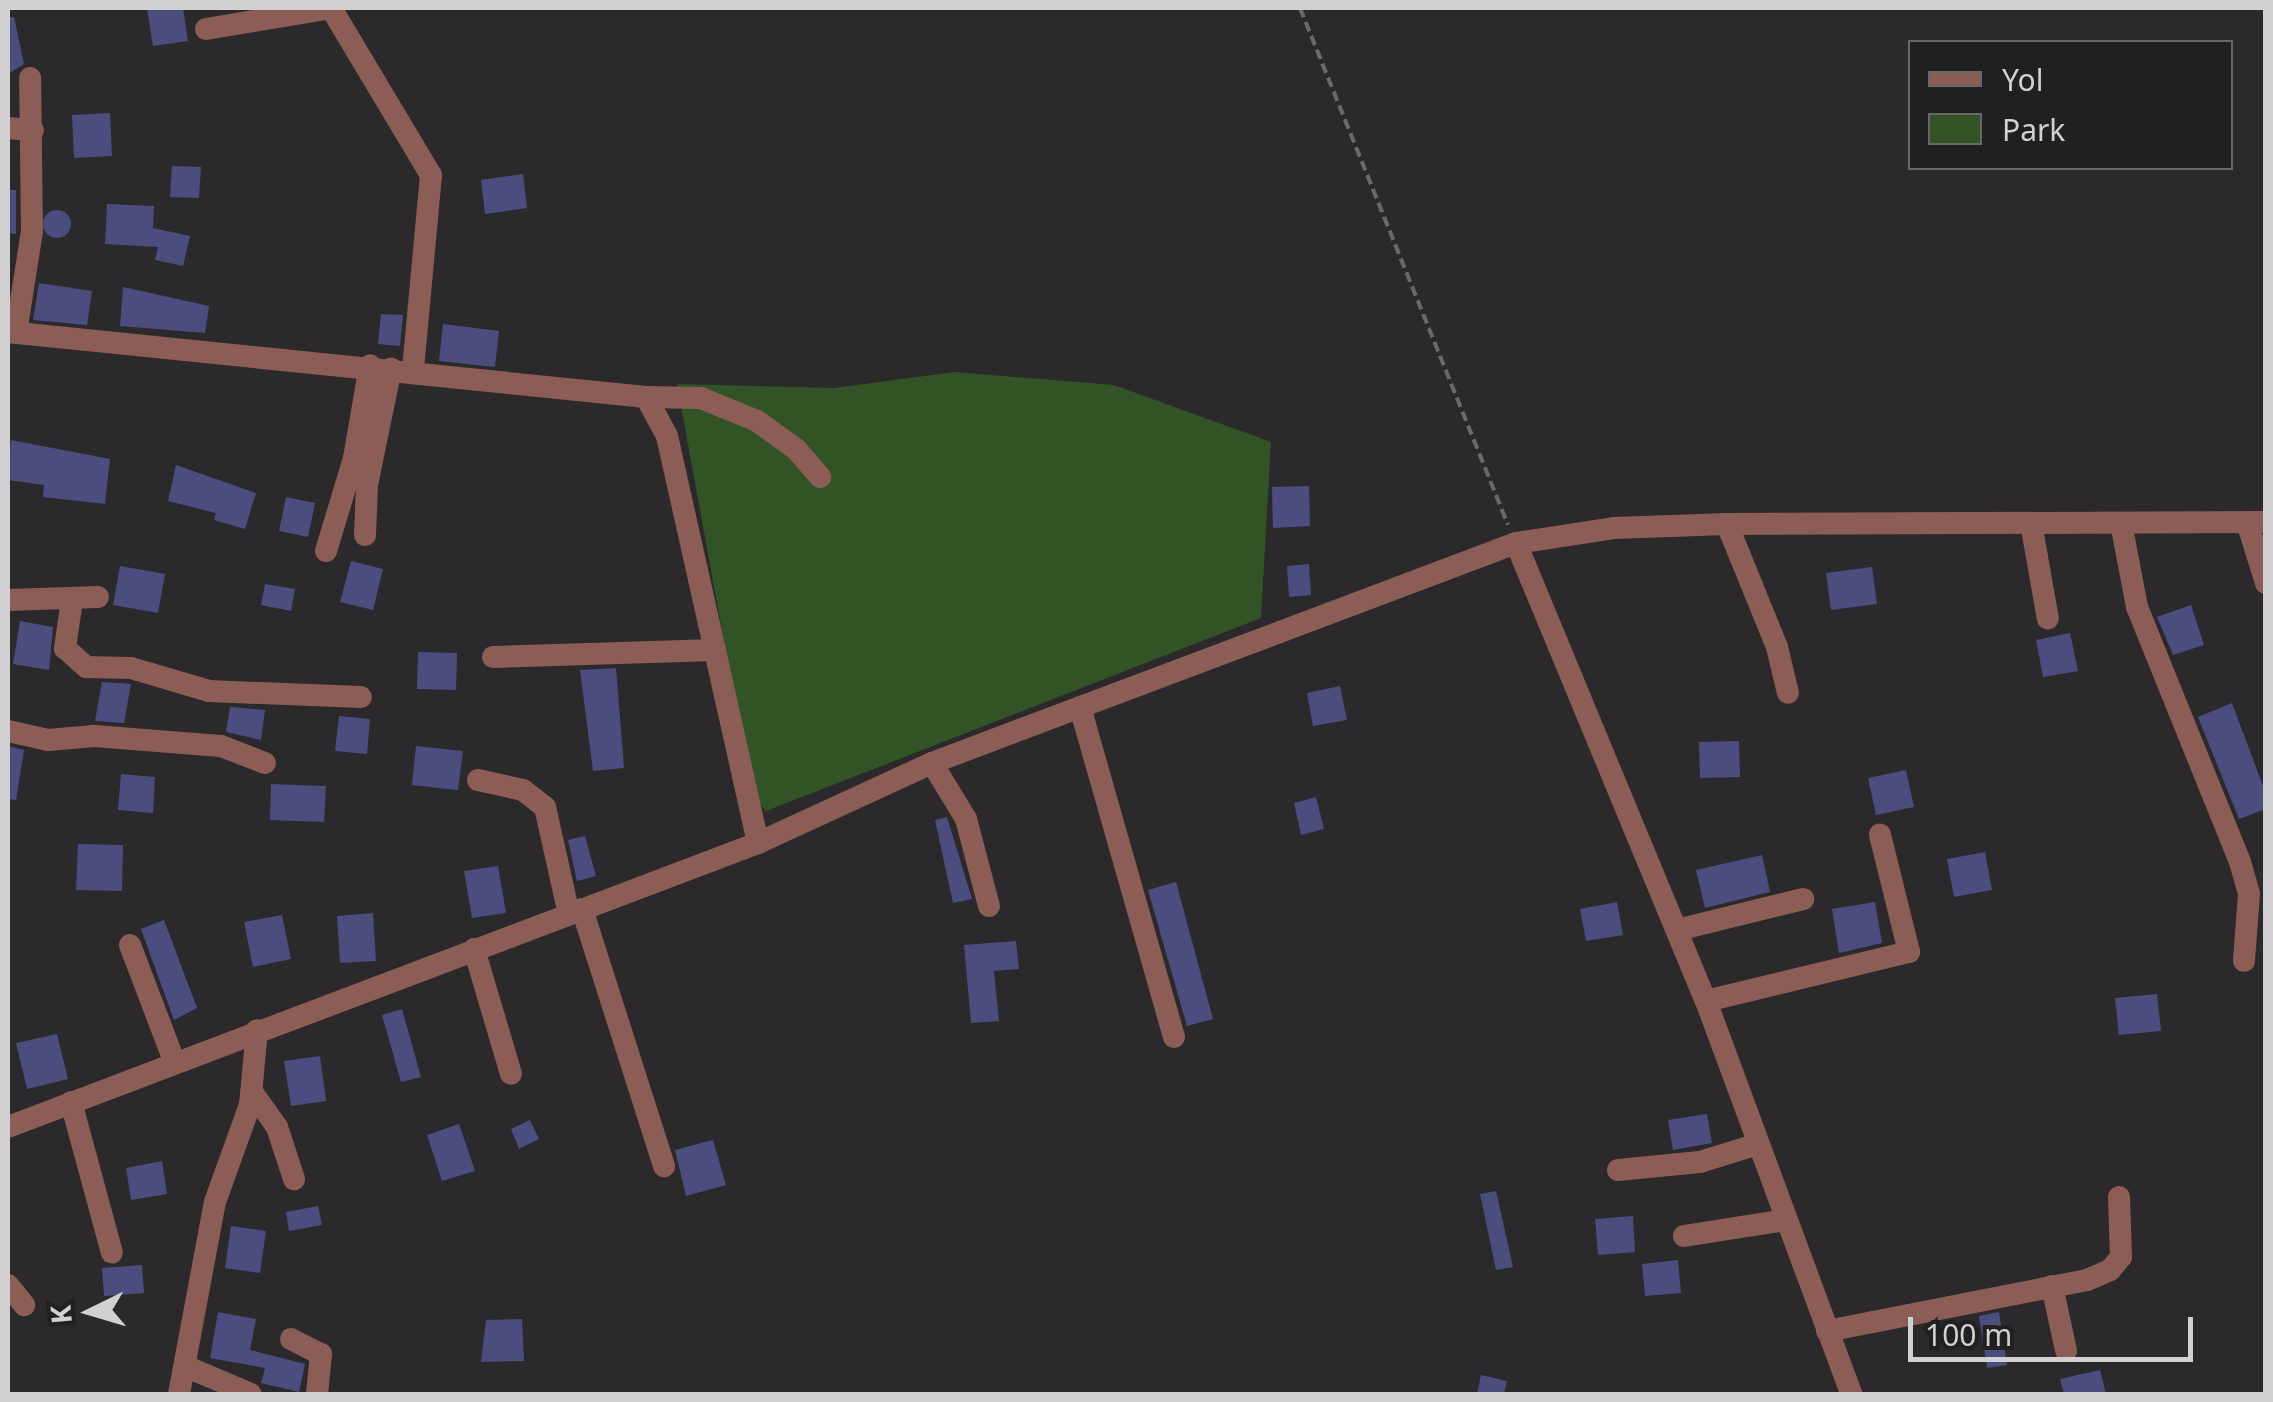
<!DOCTYPE html>
<style>
body{margin:0}
#map{position:relative;width:2273px;height:1402px;overflow:hidden;background:#2b292b;font-family:"Noto Sans",sans-serif}
div>[style]{position:absolute}
[style*='--x']{left:calc(var(--x)*1px);top:calc(var(--y)*1px);width:calc(var(--w)*1px);rotate:calc(var(--a)*1deg)}
.green>*{inset:0;background:#325326}
.building>*{inset:0;background:#4b4d7f}
.round{border-radius:50%}
.path>*{height:4px;margin-top:-2px;transform-origin:0;background:repeating-linear-gradient(90deg,#6a686a 0 10px,transparent 0 15px)}
.minor>*{height:22px;margin:-11px;padding:0 11px;transform-origin:11px;border-radius:11px;background:#8c5d55}
span{translate:-50% -50%;white-space:nowrap;text-align:center;line-height:1.15;-webkit-text-stroke:10px #211f21;paint-order:stroke}
.frame{position:absolute;inset:0;border:10px solid #d2d0d2;pointer-events:none}
.legend{position:absolute;left:1908px;top:40px;width:325px;height:130px;box-sizing:border-box;background:#211f21;border:2px solid #686668;margin:0;padding:12px 18px;list-style:none;font-size:30px;color:#d2d0d2}
.legend li{display:flex;align-items:center;gap:20px;height:50px}
.legend b{width:50px;border:2px solid #686668}
.north{position:absolute;left:40px;top:1262px;width:100px;height:100px;-webkit-text-stroke:8px #211f21;paint-order:stroke;rotate:265deg;font-size:28px;font-weight:700;line-height:40px;text-align:center;color:#d2d0d2}
.north::after{content:'';display:block;margin:auto;width:35px;height:45px;background:#d2d0d2;clip-path:polygon(50% 0,100% 100%,50% 72%,0 100%)}
.scale{position:absolute;left:1908px;top:1317px;width:285px;height:45px;box-sizing:border-box;border:5px solid #d2d0d2;border-top:0;padding-left:12px;font-size:30px;line-height:35px;white-space:nowrap;color:#d2d0d2;-webkit-text-stroke:8px #211f21;paint-order:stroke}
</style>
<div id="map">
<div class="green">
<div style="clip-path:polygon(955px 372px,1114px 385px,1271px 442px,1261px 618px,766px 811px,752px 795px,677px 384px,834px 388px)"></div>
</div>
<div class="building">
<div style="clip-path:polygon(147px 8px,183px 8px,188px 41px,153px 46px)"></div>
<div style="clip-path:polygon(14px 17px,24px 64px,8px 74px,8px 18px)"></div>
<div style="clip-path:polygon(110px 113px,112px 156px,74px 158px,72px 115px)"></div>
<div style="clip-path:polygon(172px 166px,201px 167px,199px 198px,170px 197px)"></div>
<div style="clip-path:polygon(523px 174px,527px 208px,485px 214px,481px 180px)"></div>
<div style="clip-path:polygon(8px 190px,16px 190px,16px 234px,8px 233px)"></div>
<div style="clip-path:polygon(107px 204px,154px 206px,153px 228px,190px 236px,183px 266px,155px 260px,158px 247px,105px 244px)"></div>
<div class="round" style="left:43px;top:210px;width:28px;height:28px"></div>
<div style="clip-path:polygon(39px 283px,92px 291px,87px 325px,33px 320px)"></div>
<div style="clip-path:polygon(123px 287px,209px 306px,205px 333px,120px 326px)"></div>
<div style="clip-path:polygon(381px 314px,403px 315px,400px 346px,378px 344px)"></div>
<div style="clip-path:polygon(443px 324px,499px 331px,495px 367px,439px 361px)"></div>
<div style="clip-path:polygon(11px 440px,110px 459px,105px 504px,43px 497px,44px 485px,8px 480px)"></div>
<div style="clip-path:polygon(176px 465px,256px 493px,245px 529px,214px 520px,216px 513px,168px 501px)"></div>
<div style="clip-path:polygon(1309px 486px,1310px 526px,1273px 528px,1272px 487px)"></div>
<div style="clip-path:polygon(286px 497px,315px 503px,308px 537px,279px 531px)"></div>
<div style="clip-path:polygon(351px 561px,383px 569px,373px 610px,340px 602px)"></div>
<div style="clip-path:polygon(1309px 564px,1311px 595px,1289px 597px,1287px 566px)"></div>
<div style="clip-path:polygon(120px 566px,165px 574px,158px 613px,113px 605px)"></div>
<div style="clip-path:polygon(1872px 567px,1877px 604px,1831px 610px,1826px 573px)"></div>
<div style="clip-path:polygon(265px 584px,295px 589px,291px 611px,261px 605px)"></div>
<div style="clip-path:polygon(2191px 605px,2204px 645px,2173px 655px,2157px 617px)"></div>
<div style="clip-path:polygon(20px 621px,53px 627px,49px 670px,13px 664px)"></div>
<div style="clip-path:polygon(2070px 633px,2078px 671px,2043px 677px,2036px 640px)"></div>
<div style="clip-path:polygon(418px 652px,457px 653px,456px 690px,417px 689px)"></div>
<div style="clip-path:polygon(616px 668px,624px 768px,593px 771px,580px 670px)"></div>
<div style="clip-path:polygon(102px 682px,131px 684px,124px 723px,95px 721px)"></div>
<div style="clip-path:polygon(1340px 686px,1347px 720px,1313px 726px,1307px 693px)"></div>
<div style="clip-path:polygon(2232px 703px,2266px 794px,2266px 809px,2239px 819px,2198px 717px)"></div>
<div style="clip-path:polygon(230px 707px,265px 710px,261px 740px,226px 732px)"></div>
<div style="clip-path:polygon(339px 716px,370px 719px,367px 754px,335px 751px)"></div>
<div style="clip-path:polygon(1739px 741px,1740px 777px,1700px 778px,1699px 742px)"></div>
<div style="clip-path:polygon(8px 746px,24px 750px,16px 800px,8px 799px)"></div>
<div style="clip-path:polygon(416px 746px,463px 751px,458px 790px,412px 785px)"></div>
<div style="clip-path:polygon(1906px 770px,1914px 807px,1876px 815px,1868px 778px)"></div>
<div style="clip-path:polygon(121px 774px,155px 777px,153px 813px,118px 810px)"></div>
<div style="clip-path:polygon(271px 784px,326px 786px,324px 822px,270px 820px)"></div>
<div style="clip-path:polygon(1316px 797px,1324px 829px,1301px 835px,1294px 803px)"></div>
<div style="clip-path:polygon(947px 817px,972px 899px,953px 903px,935px 820px)"></div>
<div style="clip-path:polygon(585px 836px,596px 876px,577px 881px,568px 840px)"></div>
<div style="clip-path:polygon(78px 844px,123px 845px,122px 891px,76px 890px)"></div>
<div style="clip-path:polygon(1985px 852px,1992px 890px,1954px 897px,1947px 859px)"></div>
<div style="clip-path:polygon(1762px 855px,1770px 892px,1705px 908px,1696px 870px)"></div>
<div style="clip-path:polygon(498px 866px,506px 913px,472px 918px,464px 871px)"></div>
<div style="clip-path:polygon(1176px 882px,1213px 1019px,1187px 1026px,1148px 890px)"></div>
<div style="clip-path:polygon(1617px 902px,1623px 935px,1586px 941px,1580px 909px)"></div>
<div style="clip-path:polygon(1875px 902px,1882px 943px,1839px 953px,1832px 909px)"></div>
<div style="clip-path:polygon(373px 913px,376px 961px,340px 963px,337px 916px)"></div>
<div style="clip-path:polygon(282px 915px,291px 959px,253px 967px,244px 922px)"></div>
<div style="clip-path:polygon(164px 920px,197px 1008px,174px 1020px,141px 929px)"></div>
<div style="clip-path:polygon(1016px 941px,1019px 969px,994px 971px,999px 1021px,971px 1023px,964px 945px)"></div>
<div style="clip-path:polygon(2157px 994px,2161px 1031px,2119px 1035px,2115px 998px)"></div>
<div style="clip-path:polygon(402px 1009px,421px 1077px,401px 1082px,382px 1015px)"></div>
<div style="clip-path:polygon(57px 1034px,68px 1079px,27px 1089px,16px 1043px)"></div>
<div style="clip-path:polygon(320px 1056px,326px 1101px,291px 1106px,284px 1061px)"></div>
<div style="clip-path:polygon(1707px 1114px,1712px 1143px,1673px 1150px,1668px 1120px)"></div>
<div style="clip-path:polygon(530px 1120px,539px 1139px,519px 1149px,511px 1129px)"></div>
<div style="clip-path:polygon(459px 1124px,475px 1171px,442px 1181px,427px 1135px)"></div>
<div style="clip-path:polygon(713px 1140px,726px 1185px,686px 1196px,675px 1150px)"></div>
<div style="clip-path:polygon(162px 1161px,167px 1194px,131px 1200px,126px 1168px)"></div>
<div style="clip-path:polygon(1496px 1191px,1513px 1267px,1496px 1270px,1480px 1194px)"></div>
<div style="clip-path:polygon(318px 1206px,322px 1225px,289px 1231px,286px 1212px)"></div>
<div style="clip-path:polygon(1633px 1216px,1635px 1252px,1598px 1255px,1595px 1219px)"></div>
<div style="clip-path:polygon(231px 1226px,266px 1231px,260px 1273px,225px 1268px)"></div>
<div style="clip-path:polygon(1678px 1260px,1681px 1293px,1645px 1296px,1642px 1264px)"></div>
<div style="clip-path:polygon(142px 1265px,144px 1293px,104px 1296px,102px 1268px)"></div>
<div style="clip-path:polygon(218px 1312px,256px 1319px,250px 1350px,305px 1364px,299px 1392px,261px 1383px,265px 1368px,210px 1358px)"></div>
<div style="clip-path:polygon(1999px 1312px,2007px 1365px,1987px 1368px,1979px 1316px)"></div>
<div style="clip-path:polygon(522px 1319px,524px 1361px,481px 1362px,486px 1320px)"></div>
<div style="clip-path:polygon(2100px 1370px,2106px 1394px,2064px 1394px,2060px 1379px)"></div>
<div style="clip-path:polygon(1481px 1375px,1507px 1381px,1504px 1394px,1477px 1394px)"></div>
</div>
<div class="path">
<div style="--x:1300;--y:8;--w:557;--a:68.08"></div>
</div>
<div class="minor">
<div style="--x:331;--y:8;--w:195;--a:59.1"></div>
<div style="--x:431;--y:175;--w:196;--a:95.3"></div>
<div style="--x:206;--y:29;--w:128;--a:-9.5"></div>
<div style="--x:8;--y:128;--w:25;--a:5"></div>
<div style="--x:8;--y:332;--w:641;--a:5.82"></div>
<div style="--x:646;--y:397;--w:44;--a:61.7"></div>
<div style="--x:667;--y:436;--w:417;--a:77.4"></div>
<div style="--x:16;--y:333;--w:103;--a:-81.1"></div>
<div style="--x:32;--y:231;--w:153;--a:-90.7"></div>
<div style="--x:646;--y:397;--w:55;--a:1"></div>
<div style="--x:701;--y:398;--w:61;--a:22.3"></div>
<div style="--x:757;--y:421;--w:48;--a:35.7"></div>
<div style="--x:796;--y:449;--w:37;--a:49"></div>
<div style="--x:2247;--y:522;--w:64;--a:72.7"></div>
<div style="--x:2031;--y:523;--w:97;--a:80"></div>
<div style="--x:2121;--y:523;--w:86;--a:79.2"></div>
<div style="--x:2137;--y:607;--w:275;--a:68"></div>
<div style="--x:2240;--y:862;--w:33;--a:74"></div>
<div style="--x:2249;--y:894;--w:67;--a:94.3"></div>
<div style="--x:1727;--y:524;--w:133;--a:67.9"></div>
<div style="--x:1777;--y:647;--w:47;--a:76.6"></div>
<div style="--x:365;--y:535;--w:50;--a:-87.7"></div>
<div style="--x:367;--y:485;--w:119;--a:-78.4"></div>
<div style="--x:1516;--y:543;--w:496;--a:67.5"></div>
<div style="--x:1706;--y:1001;--w:419;--a:69.7"></div>
<div style="--x:326;--y:551;--w:97;--a:-73.2"></div>
<div style="--x:354;--y:458;--w:94;--a:-80.2"></div>
<div style="--x:8;--y:600;--w:90;--a:-1.9"></div>
<div style="--x:72;--y:600;--w:49;--a:98.3"></div>
<div style="--x:65;--y:648;--w:28;--a:42"></div>
<div style="--x:86;--y:667;--w:45;--a:1.3"></div>
<div style="--x:131;--y:668;--w:81;--a:16.4"></div>
<div style="--x:209;--y:691;--w:152;--a:2.3"></div>
<div style="--x:493;--y:657;--w:222;--a:-1.8"></div>
<div style="--x:1080;--y:707;--w:343;--a:74.1"></div>
<div style="--x:8;--y:731;--w:41;--a:12.7"></div>
<div style="--x:48;--y:740;--w:46;--a:-5"></div>
<div style="--x:94;--y:736;--w:127;--a:4.5"></div>
<div style="--x:221;--y:746;--w:47;--a:21.1"></div>
<div style="--x:932;--y:763;--w:66;--a:58.7"></div>
<div style="--x:966;--y:819;--w:90;--a:75.2"></div>
<div style="--x:478;--y:780;--w:46;--a:12.5"></div>
<div style="--x:523;--y:790;--w:28;--a:38"></div>
<div style="--x:545;--y:807;--w:110;--a:77.4"></div>
<div style="--x:582;--y:909;--w:270;--a:72.3"></div>
<div style="--x:1677;--y:930;--w:130;--a:-13.8"></div>
<div style="--x:130;--y:945;--w:124;--a:69.2"></div>
<div style="--x:474;--y:949;--w:130;--a:73.5"></div>
<div style="--x:1706;--y:1001;--w:209;--a:-13.6"></div>
<div style="--x:1909;--y:952;--w:121;--a:-103.9"></div>
<div style="--x:252;--y:1092;--w:43;--a:54.5"></div>
<div style="--x:277;--y:1127;--w:55;--a:71.9"></div>
<div style="--x:71;--y:1102;--w:156;--a:74.8"></div>
<div style="--x:8;--y:1127;--w:802;--a:-20.74"></div>
<div style="--x:758;--y:843;--w:192;--a:-24.7"></div>
<div style="--x:932;--y:763;--w:624;--a:-20.64"></div>
<div style="--x:1516;--y:543;--w:99;--a:-8.7"></div>
<div style="--x:1614;--y:528;--w:113;--a:-2"></div>
<div style="--x:1727;--y:524;--w:539;--a:-0.21"></div>
<div style="--x:1618;--y:1170;--w:82;--a:-5.6"></div>
<div style="--x:1700;--y:1162;--w:61;--a:-17.2"></div>
<div style="--x:1684;--y:1236;--w:103;--a:-8.9"></div>
<div style="--x:8;--y:1285;--w:26;--a:51"></div>
<div style="--x:2052;--y:1286;--w:66;--a:77.7"></div>
<div style="--x:1827;--y:1331;--w:265;--a:-11.1"></div>
<div style="--x:2087;--y:1280;--w:25;--a:-23"></div>
<div style="--x:2110;--y:1270;--w:17;--a:-50"></div>
<div style="--x:2121;--y:1257;--w:60;--a:-91.9"></div>
<div style="--x:291;--y:1339;--w:34;--a:27"></div>
<div style="--x:321;--y:1354;--w:40;--a:95.7"></div>
<div style="--x:187;--y:1367;--w:69;--a:22.9"></div>
<div style="--x:179;--y:1394;--w:195;--a:-79.4"></div>
<div style="--x:215;--y:1202;--w:103;--a:-70.2"></div>
<div style="--x:250;--y:1105;--w:75;--a:-84.7"></div>
</div>
<div class="frame"></div>
<ul class="legend">
<li><b style="height:12px;background:#8c5d55"></b>Yol</li>
<li><b style="height:28px;background:#325326"></b>Park</li>
</ul>
<div class="north">K</div>
<div class="scale">100 m</div>
</div>
